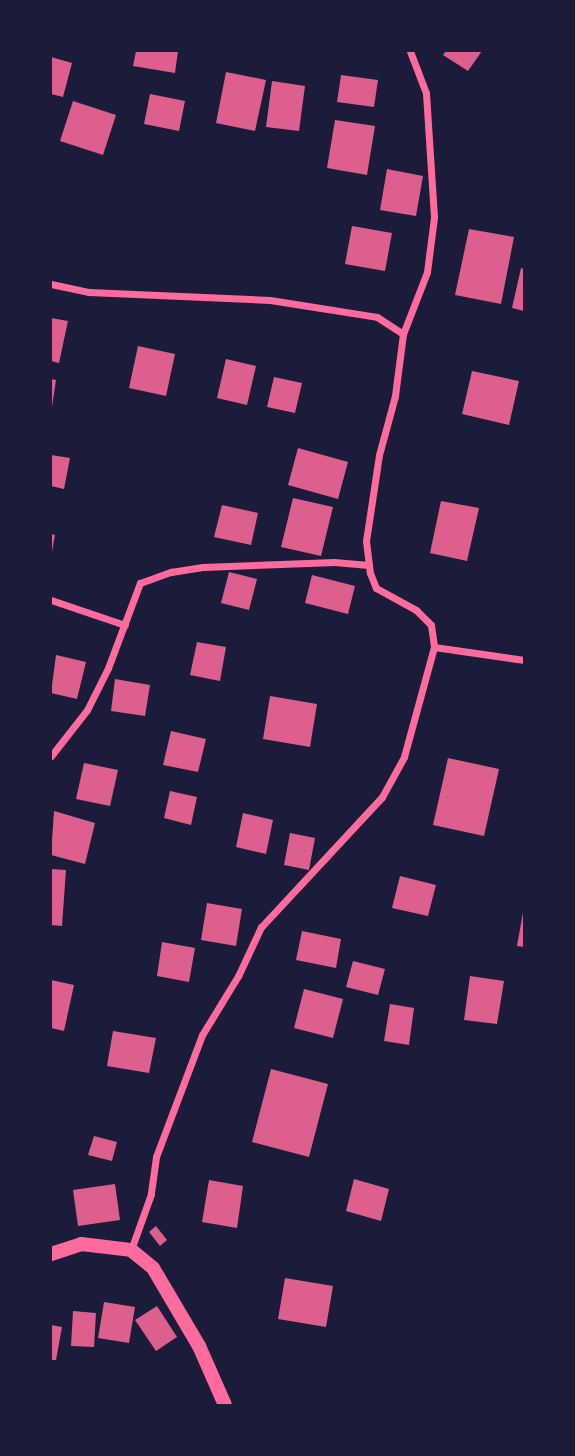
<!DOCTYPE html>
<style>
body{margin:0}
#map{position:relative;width:575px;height:1456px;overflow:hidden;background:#1b1b3a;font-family:Figtree,sans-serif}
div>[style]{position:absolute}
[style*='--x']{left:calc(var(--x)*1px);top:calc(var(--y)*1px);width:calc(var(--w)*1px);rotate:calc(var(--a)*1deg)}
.building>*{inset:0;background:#dd5f8e}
.minor>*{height:7px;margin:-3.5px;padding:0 3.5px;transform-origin:3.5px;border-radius:3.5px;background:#ff6b9d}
.secondary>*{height:14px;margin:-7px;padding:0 7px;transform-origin:7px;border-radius:7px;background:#ff6b9d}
span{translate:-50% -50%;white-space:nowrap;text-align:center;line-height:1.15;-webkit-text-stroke:7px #1b1b3a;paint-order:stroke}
.frame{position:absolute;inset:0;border:52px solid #1b1b3a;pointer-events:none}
</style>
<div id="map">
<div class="building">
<div style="clip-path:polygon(136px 51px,178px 51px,175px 73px,133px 66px)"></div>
<div style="clip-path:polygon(446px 51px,482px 51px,468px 71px,443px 55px)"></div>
<div style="clip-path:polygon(51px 57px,72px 63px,63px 97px,51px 94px)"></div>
<div style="clip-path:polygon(226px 72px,266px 80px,255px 131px,216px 123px)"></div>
<div style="clip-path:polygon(341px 75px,378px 80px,374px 107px,337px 102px)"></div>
<div style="clip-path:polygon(272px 81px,305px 86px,299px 131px,266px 127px)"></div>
<div style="clip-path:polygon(150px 94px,185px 101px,179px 131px,144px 124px)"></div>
<div style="clip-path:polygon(73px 101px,116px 115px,103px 155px,60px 141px)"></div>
<div style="clip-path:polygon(335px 120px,375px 126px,367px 175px,327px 168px)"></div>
<div style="clip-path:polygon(387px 169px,423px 176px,416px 216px,380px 210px)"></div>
<div style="clip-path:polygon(352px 226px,392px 233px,385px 271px,345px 264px)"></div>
<div style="clip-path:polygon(469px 229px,514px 237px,501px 304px,455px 295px)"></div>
<div style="clip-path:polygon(521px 268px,524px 269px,524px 311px,512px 308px)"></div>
<div style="clip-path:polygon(51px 318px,68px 321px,59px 363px,51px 361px)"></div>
<div style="clip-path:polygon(138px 346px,175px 354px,166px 396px,129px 388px)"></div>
<div style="clip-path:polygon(226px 359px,256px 366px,247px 405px,217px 398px)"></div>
<div style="clip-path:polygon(472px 371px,519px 381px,509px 425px,462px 414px)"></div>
<div style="clip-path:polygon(274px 377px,302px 383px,295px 413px,267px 407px)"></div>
<div style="clip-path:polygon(51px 379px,56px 380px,52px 407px,51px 407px)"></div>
<div style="clip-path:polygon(298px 448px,348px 462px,338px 499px,288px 485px)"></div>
<div style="clip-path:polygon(51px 455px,70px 458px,64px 489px,51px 486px)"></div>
<div style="clip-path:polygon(293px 498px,333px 507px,321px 556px,281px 547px)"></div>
<div style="clip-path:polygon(441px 501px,479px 508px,467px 561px,430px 553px)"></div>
<div style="clip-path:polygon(222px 505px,258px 513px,251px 545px,214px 537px)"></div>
<div style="clip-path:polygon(51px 534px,55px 535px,52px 552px,51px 551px)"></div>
<div style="clip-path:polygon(229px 572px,257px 579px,249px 610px,221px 603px)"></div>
<div style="clip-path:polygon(312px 575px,355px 586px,348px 614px,305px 603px)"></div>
<div style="clip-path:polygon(197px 642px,226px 647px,220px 681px,190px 675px)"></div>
<div style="clip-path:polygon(56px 655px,86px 662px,77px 699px,51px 693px)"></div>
<div style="clip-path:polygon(115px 679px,150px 685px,145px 716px,111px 711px)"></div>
<div style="clip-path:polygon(270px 696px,317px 704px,310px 747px,263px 739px)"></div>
<div style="clip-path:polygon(171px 731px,206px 739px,198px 772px,163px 765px)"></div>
<div style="clip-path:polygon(448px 758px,499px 769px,484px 836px,433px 825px)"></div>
<div style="clip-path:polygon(84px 763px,118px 770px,110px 806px,76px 799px)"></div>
<div style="clip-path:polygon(170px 791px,197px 797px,191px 825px,164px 818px)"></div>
<div style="clip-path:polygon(54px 811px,95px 823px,85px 864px,51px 855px)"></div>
<div style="clip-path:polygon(243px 813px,273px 820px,266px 854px,236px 847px)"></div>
<div style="clip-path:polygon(290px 833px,315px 838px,309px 870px,284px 865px)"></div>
<div style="clip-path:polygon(51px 869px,66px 870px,62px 926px,51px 925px)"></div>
<div style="clip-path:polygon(400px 876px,436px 885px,428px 916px,392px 908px)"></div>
<div style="clip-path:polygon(207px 903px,242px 909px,236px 946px,201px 940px)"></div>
<div style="clip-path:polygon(523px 912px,524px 912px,524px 947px,517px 946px)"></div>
<div style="clip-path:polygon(302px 931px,341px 939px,336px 968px,296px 960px)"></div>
<div style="clip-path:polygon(162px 942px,195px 948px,189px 982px,157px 976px)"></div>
<div style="clip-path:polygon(353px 961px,385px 969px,378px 995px,346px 987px)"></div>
<div style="clip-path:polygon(470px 976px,504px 981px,497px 1024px,464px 1020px)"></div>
<div style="clip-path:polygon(51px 980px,74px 985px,64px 1031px,51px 1028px)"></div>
<div style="clip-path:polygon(304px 989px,343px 999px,333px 1038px,294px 1028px)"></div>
<div style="clip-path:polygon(390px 1004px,414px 1008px,409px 1045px,384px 1041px)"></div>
<div style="clip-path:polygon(113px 1031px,156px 1038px,149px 1073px,107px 1066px)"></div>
<div style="clip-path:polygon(271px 1069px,328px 1084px,309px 1157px,252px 1142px)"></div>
<div style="clip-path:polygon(94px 1136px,117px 1142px,112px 1161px,88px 1155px)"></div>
<div style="clip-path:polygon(354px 1179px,389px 1189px,381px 1221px,346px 1211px)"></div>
<div style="clip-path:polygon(209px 1180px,243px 1186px,237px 1228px,202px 1222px)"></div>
<div style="clip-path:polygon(115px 1184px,120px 1220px,78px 1226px,73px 1190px)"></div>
<div style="clip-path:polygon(156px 1226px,167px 1240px,160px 1246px,149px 1232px)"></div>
<div style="clip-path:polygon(285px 1278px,333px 1286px,326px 1327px,278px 1319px)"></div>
<div style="clip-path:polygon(104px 1302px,135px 1307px,129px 1343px,98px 1338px)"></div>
<div style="clip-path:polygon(157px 1306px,177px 1337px,156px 1351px,135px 1320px)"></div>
<div style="clip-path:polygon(73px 1311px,96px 1313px,94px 1347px,71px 1346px)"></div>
<div style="clip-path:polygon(51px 1325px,62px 1327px,56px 1360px,51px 1360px)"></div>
</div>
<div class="minor">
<div style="--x:51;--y:284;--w:39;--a:12"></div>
<div style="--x:89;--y:292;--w:181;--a:2.5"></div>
<div style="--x:270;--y:300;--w:108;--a:9"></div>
<div style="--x:377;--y:317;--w:31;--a:33"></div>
<div style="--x:403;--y:334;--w:63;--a:97.4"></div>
<div style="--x:395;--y:396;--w:61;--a:105.2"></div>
<div style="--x:379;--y:455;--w:87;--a:98.6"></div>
<div style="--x:366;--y:541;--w:32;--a:83"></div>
<div style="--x:370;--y:573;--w:16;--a:68"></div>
<div style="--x:376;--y:588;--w:46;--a:28.8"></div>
<div style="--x:416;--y:610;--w:21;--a:45"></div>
<div style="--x:431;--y:625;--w:22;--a:82"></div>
<div style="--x:434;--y:647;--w:114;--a:105.3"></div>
<div style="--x:404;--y:757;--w:46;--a:118.8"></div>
<div style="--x:382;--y:797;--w:178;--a:132.9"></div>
<div style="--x:261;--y:927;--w:54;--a:115.1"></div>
<div style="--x:238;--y:976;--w:69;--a:121.4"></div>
<div style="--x:202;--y:1035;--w:130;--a:110.7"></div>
<div style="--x:156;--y:1157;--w:37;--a:98"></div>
<div style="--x:151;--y:1194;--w:59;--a:109.7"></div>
<div style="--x:403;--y:334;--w:66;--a:-68.8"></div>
<div style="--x:427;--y:272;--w:55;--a:-82.7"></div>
<div style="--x:434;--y:217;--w:124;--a:-93.7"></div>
<div style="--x:426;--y:93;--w:45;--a:-110.9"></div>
<div style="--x:51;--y:600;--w:78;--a:18.7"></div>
<div style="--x:434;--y:647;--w:91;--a:8.2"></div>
<div style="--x:51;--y:756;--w:58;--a:-52"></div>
<div style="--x:87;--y:710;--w:47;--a:-63.4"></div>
<div style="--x:108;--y:668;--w:91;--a:-69.4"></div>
<div style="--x:140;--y:583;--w:33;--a:-20"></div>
<div style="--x:171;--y:572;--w:32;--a:-9"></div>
<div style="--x:203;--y:567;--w:131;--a:-2.2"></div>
<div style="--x:334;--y:562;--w:35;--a:5"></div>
</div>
<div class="secondary">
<div style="--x:51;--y:1254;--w:32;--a:-18"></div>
<div style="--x:81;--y:1244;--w:50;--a:6.8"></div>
<div style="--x:131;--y:1250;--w:28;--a:39"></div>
<div style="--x:153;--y:1268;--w:91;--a:59.5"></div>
<div style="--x:199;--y:1346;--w:64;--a:66.2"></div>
</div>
<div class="frame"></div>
</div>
